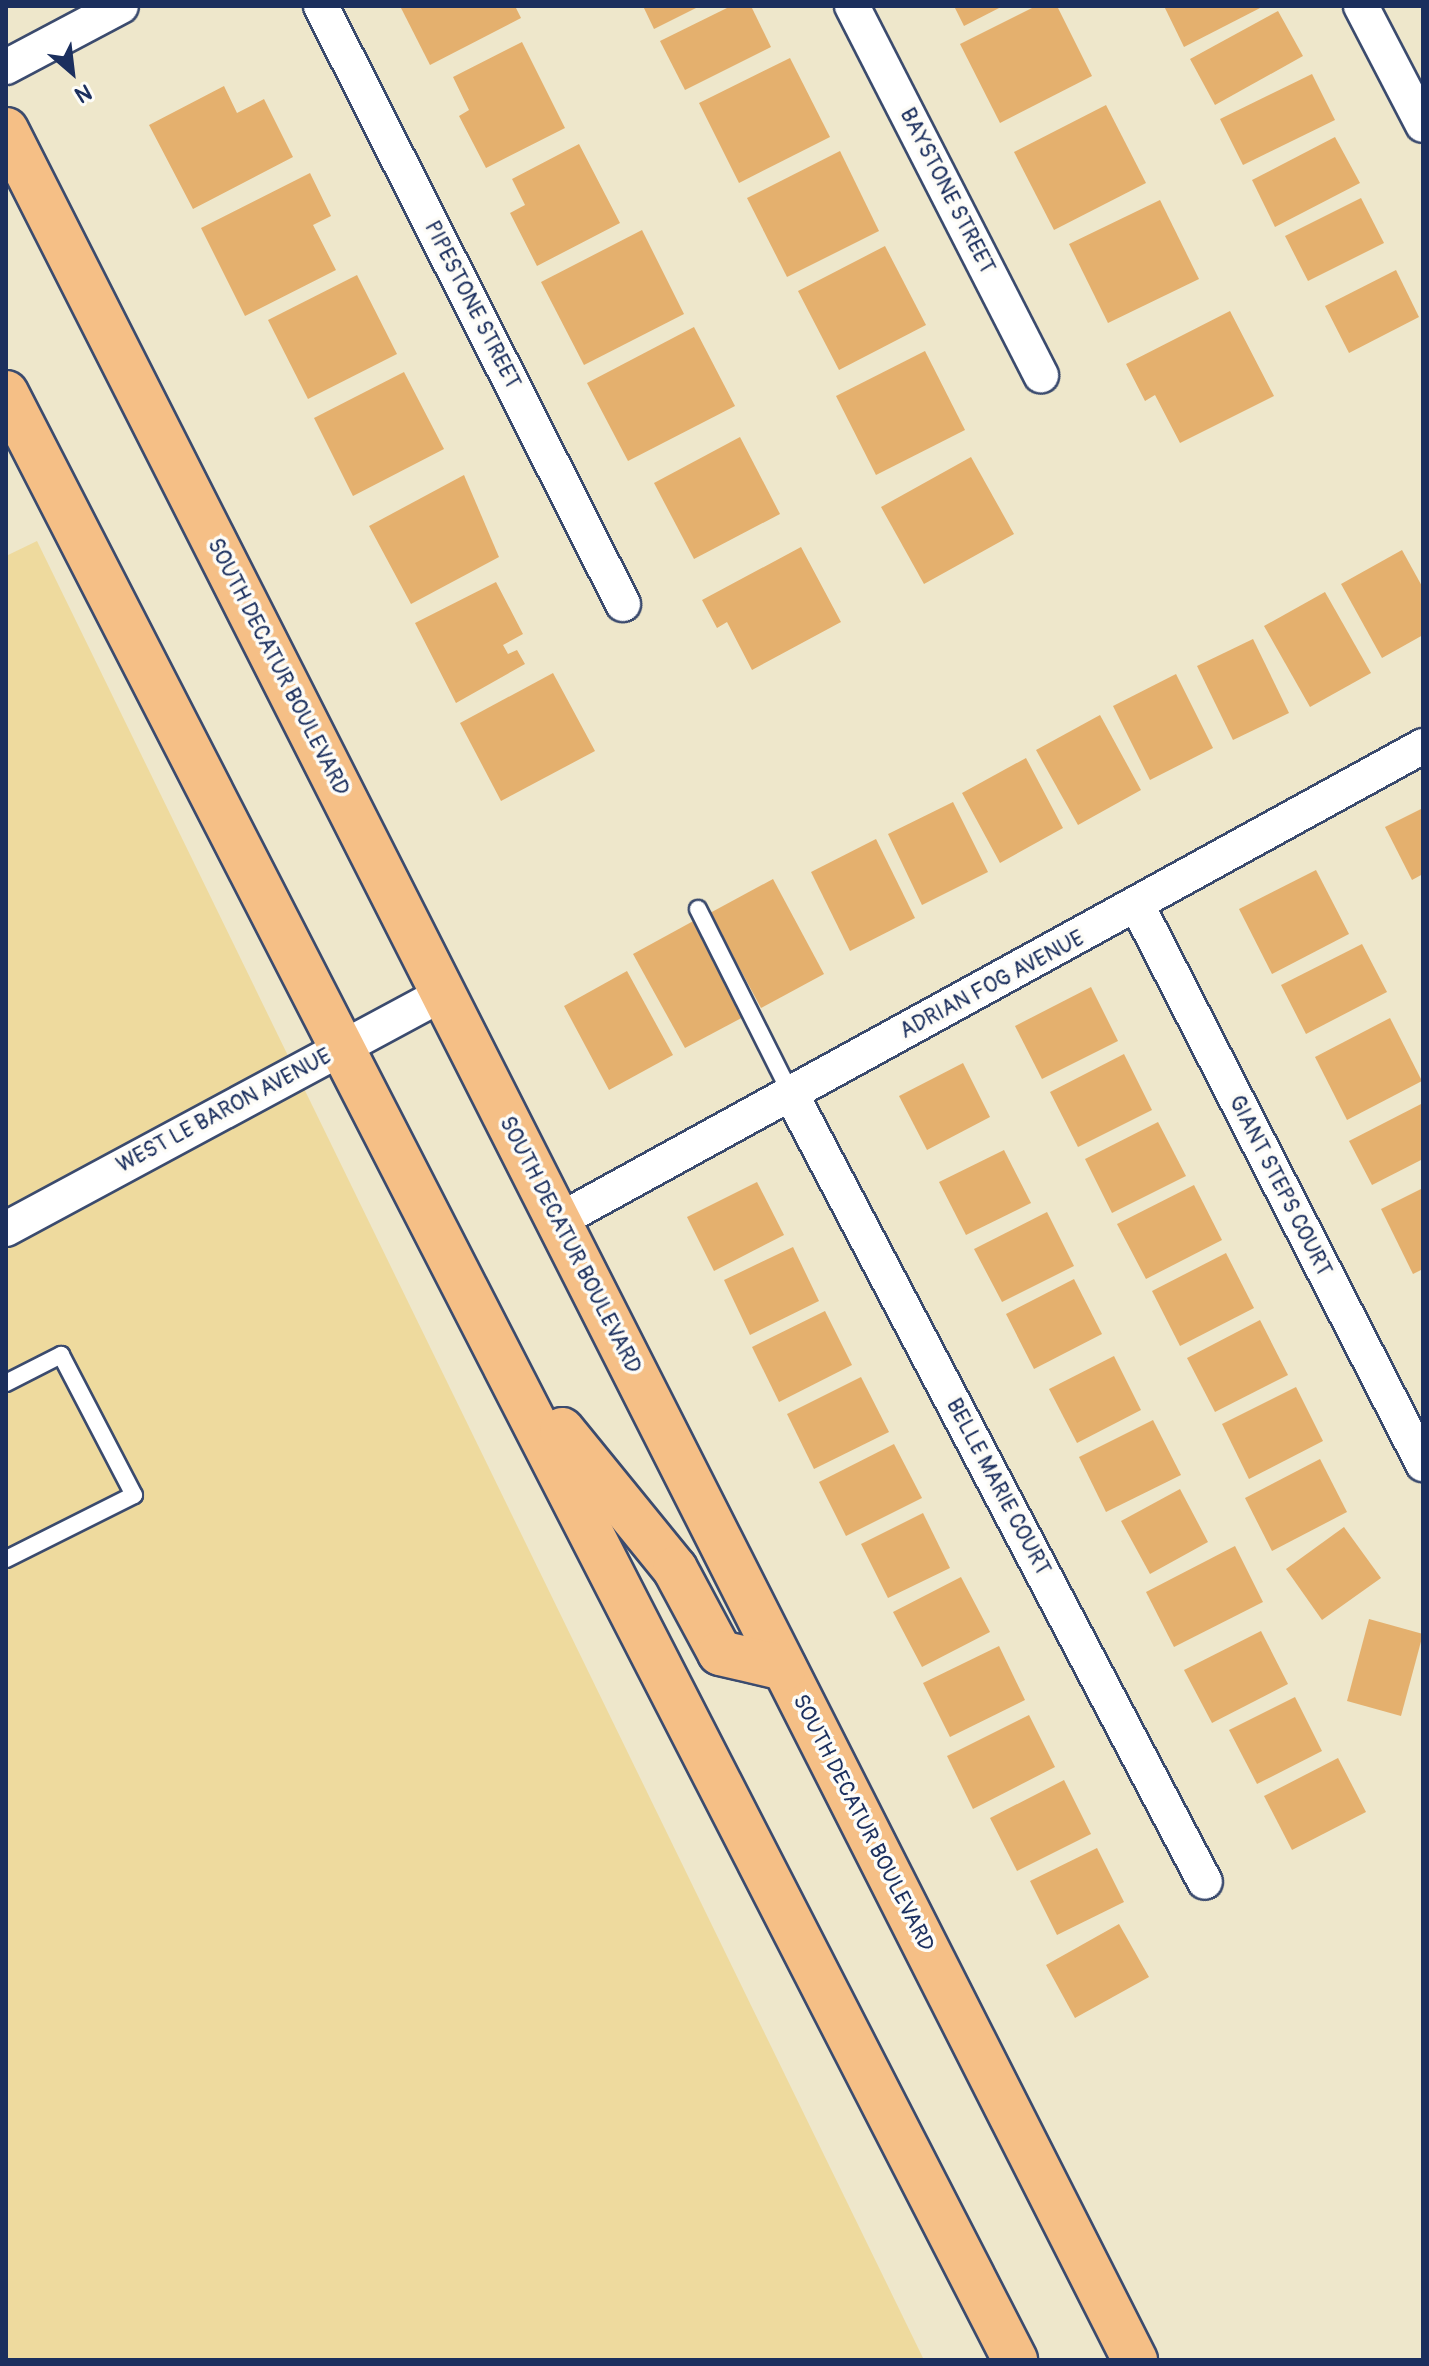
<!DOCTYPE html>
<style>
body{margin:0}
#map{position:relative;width:1429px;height:2366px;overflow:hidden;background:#eee7cb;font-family:Pangolin,sans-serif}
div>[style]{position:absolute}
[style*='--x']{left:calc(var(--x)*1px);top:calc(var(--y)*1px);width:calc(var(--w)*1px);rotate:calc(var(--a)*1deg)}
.sand>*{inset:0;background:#eeda9e}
.building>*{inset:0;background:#e4b06e}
.roads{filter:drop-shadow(2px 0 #3b4b6e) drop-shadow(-2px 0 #3b4b6e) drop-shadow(0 2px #3b4b6e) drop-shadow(0 -2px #3b4b6e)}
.lane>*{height:16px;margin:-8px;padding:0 8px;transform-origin:8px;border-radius:8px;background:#fff}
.street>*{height:34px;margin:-17px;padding:0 17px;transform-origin:17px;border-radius:17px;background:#fff}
.primary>*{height:44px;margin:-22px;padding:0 22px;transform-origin:22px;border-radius:22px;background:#f5bf86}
span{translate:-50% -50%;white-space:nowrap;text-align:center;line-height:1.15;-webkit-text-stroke:7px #fdfcf7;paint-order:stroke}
.street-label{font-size:22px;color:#1b2f5e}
.frame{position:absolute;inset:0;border:8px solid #1b2f5e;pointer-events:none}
.north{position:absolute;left:32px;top:32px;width:80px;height:80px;-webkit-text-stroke:6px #fdfcf7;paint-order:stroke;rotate:152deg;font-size:22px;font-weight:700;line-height:32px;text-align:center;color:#1b2f5e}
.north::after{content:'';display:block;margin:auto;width:28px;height:36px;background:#1b2f5e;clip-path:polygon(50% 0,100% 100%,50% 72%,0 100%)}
</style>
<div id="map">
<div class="sand">
<div style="clip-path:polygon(37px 541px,924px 2360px,6px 2360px,6px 556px)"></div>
</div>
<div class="building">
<div style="clip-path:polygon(400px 6px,515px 6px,521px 18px,430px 65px)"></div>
<div style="clip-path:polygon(643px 6px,700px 6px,654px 29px)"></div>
<div style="clip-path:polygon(731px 6px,751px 6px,771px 47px,685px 90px,660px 41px)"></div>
<div style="clip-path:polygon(954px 6px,1003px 6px,964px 26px)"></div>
<div style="clip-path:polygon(1036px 6px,1057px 6px,1092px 76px,1000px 123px,960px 44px)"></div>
<div style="clip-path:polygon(1164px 6px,1264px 6px,1184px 47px)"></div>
<div style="clip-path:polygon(1278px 11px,1303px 56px,1215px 105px,1190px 59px)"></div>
<div style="clip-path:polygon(522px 42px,565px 128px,486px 168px,459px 116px,469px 110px,453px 77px)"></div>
<div style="clip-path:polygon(790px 58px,830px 137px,739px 183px,699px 103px)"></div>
<div style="clip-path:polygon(1312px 74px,1335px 120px,1243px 165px,1220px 119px)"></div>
<div style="clip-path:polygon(224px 86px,237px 113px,264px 99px,293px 157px,193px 209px,149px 125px)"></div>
<div style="clip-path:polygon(1106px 105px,1146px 183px,1054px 230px,1014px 152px)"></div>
<div style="clip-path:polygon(1335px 137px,1360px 183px,1275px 227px,1252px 180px)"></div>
<div style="clip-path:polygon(579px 144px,620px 223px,537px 266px,510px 213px,525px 205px,512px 179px)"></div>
<div style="clip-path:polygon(840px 151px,879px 231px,787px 277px,747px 198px)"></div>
<div style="clip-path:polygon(310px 173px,331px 216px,313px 225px,336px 270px,245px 316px,201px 228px)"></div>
<div style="clip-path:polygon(1361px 198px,1384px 243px,1308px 281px,1285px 236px)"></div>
<div style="clip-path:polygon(1160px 200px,1199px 279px,1108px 323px,1069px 244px)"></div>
<div style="clip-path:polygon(642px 230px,684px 314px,584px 365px,541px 282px)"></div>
<div style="clip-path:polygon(885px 246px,926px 325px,839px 370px,798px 291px)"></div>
<div style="clip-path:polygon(1396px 270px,1419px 317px,1349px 353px,1325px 306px)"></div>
<div style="clip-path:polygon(357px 275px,397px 354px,308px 399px,268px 320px)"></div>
<div style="clip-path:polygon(1230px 311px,1274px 396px,1180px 443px,1155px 395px,1145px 401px,1126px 364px)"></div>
<div style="clip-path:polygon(694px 327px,735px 406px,628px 461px,587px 383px)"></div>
<div style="clip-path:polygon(925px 351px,965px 430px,876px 475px,836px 396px)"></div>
<div style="clip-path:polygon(404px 372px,444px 449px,353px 496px,314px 418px)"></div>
<div style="clip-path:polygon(740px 437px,780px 514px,694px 559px,654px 483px)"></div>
<div style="clip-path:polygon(971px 457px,1014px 534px,924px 584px,881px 507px)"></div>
<div style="clip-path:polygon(464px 475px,499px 557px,411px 604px,369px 526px)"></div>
<div style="clip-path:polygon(801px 547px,841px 622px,752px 670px,727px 622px,717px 628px,702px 600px)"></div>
<div style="clip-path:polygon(1402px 550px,1423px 588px,1423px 635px,1382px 658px,1341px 584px)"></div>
<div style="clip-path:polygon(496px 582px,523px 634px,503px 645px,508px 654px,517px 650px,525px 664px,456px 703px,415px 623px)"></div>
<div style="clip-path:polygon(1325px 592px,1371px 673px,1310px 707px,1264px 626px)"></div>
<div style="clip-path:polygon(1253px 639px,1289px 713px,1233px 740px,1197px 666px)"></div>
<div style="clip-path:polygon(553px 673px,595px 751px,501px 801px,460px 723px)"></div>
<div style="clip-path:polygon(1176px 674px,1213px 748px,1150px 780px,1113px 706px)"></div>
<div style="clip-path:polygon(1100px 715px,1141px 790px,1078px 825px,1036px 750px)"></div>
<div style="clip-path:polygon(1026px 758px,1063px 828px,1000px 863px,962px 793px)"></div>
<div style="clip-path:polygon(953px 802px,988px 872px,922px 905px,888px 834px)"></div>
<div style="clip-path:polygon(1423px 808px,1423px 874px,1412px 880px,1385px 827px)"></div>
<div style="clip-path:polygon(876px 839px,915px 918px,850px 951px,811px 872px)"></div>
<div style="clip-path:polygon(1316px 870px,1349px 934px,1272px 974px,1239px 909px)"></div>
<div style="clip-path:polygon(773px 879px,824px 974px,761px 1008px,710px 913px)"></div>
<div style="clip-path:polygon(697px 919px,749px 1014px,685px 1048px,633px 954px)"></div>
<div style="clip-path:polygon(1362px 944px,1387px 992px,1306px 1034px,1281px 985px)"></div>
<div style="clip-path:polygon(627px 971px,673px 1055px,609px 1090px,564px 1006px)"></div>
<div style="clip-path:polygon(1091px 987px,1118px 1041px,1042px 1079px,1015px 1026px)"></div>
<div style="clip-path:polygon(1390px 1018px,1422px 1081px,1347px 1120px,1315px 1057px)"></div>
<div style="clip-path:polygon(1124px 1054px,1152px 1110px,1078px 1147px,1050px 1092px)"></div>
<div style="clip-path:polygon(963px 1063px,990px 1117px,927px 1150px,899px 1096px)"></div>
<div style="clip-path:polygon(1423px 1103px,1423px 1159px,1372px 1185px,1349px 1141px)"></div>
<div style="clip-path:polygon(1158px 1122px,1186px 1176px,1112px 1213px,1085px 1159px)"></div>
<div style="clip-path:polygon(1004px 1150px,1031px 1203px,966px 1235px,939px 1182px)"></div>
<div style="clip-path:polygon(757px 1182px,784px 1235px,714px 1271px,687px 1217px)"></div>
<div style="clip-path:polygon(1194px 1185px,1222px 1240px,1146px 1279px,1117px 1224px)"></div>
<div style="clip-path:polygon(1423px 1188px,1423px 1269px,1413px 1274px,1381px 1209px)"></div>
<div style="clip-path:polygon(1047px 1212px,1074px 1266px,1002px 1302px,974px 1249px)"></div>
<div style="clip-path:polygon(793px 1247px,819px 1301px,750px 1335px,724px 1280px)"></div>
<div style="clip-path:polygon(1226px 1253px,1254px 1308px,1180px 1346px,1152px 1291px)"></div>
<div style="clip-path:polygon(1074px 1279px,1102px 1334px,1034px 1369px,1006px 1314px)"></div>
<div style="clip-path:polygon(825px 1311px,852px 1365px,779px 1402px,752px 1347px)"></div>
<div style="clip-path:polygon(1260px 1320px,1288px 1375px,1215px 1412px,1187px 1358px)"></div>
<div style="clip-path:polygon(1114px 1356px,1141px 1410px,1077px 1443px,1049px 1389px)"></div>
<div style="clip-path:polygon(861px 1377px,889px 1432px,814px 1469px,787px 1414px)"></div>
<div style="clip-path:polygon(1296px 1387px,1323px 1441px,1249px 1479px,1222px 1424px)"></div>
<div style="clip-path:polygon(1153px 1420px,1181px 1475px,1106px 1512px,1079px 1457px)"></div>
<div style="clip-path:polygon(894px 1444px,922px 1498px,846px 1536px,819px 1482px)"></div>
<div style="clip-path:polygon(1320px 1459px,1347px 1512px,1272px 1551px,1245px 1498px)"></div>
<div style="clip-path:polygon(1180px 1489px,1208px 1542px,1150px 1574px,1121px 1521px)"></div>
<div style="clip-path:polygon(923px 1513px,950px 1568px,888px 1598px,861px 1544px)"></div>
<div style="clip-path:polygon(1344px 1527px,1381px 1578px,1322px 1620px,1286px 1569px)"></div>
<div style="clip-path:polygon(1235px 1546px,1263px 1602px,1174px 1647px,1146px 1592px)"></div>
<div style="clip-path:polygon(961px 1577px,990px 1632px,922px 1667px,893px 1612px)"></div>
<div style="clip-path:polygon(1369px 1619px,1423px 1634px,1401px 1716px,1347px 1701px)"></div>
<div style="clip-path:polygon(1261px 1631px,1288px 1684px,1212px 1723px,1184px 1670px)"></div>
<div style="clip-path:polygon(999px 1646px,1025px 1700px,950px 1737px,923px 1683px)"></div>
<div style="clip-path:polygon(1295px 1697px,1322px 1751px,1257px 1784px,1229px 1730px)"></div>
<div style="clip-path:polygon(1029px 1715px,1055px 1767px,973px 1809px,947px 1756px)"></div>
<div style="clip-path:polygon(1338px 1758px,1366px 1812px,1292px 1850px,1264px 1796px)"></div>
<div style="clip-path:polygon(1064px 1780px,1091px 1834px,1017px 1871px,990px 1818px)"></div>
<div style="clip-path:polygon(1097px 1848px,1124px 1902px,1057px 1935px,1030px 1881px)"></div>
<div style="clip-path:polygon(1119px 1924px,1149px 1977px,1075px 2018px,1046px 1965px)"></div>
</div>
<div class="roads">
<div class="lane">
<div style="--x:698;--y:909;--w:205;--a:63.3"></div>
<div style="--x:6;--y:1383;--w:62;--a:-27"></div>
<div style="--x:61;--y:1355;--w:158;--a:62.5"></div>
<div style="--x:134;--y:1495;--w:143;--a:153.4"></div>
</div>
<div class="street">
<div style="--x:321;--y:6;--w:670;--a:63.21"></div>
<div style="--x:852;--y:6;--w:415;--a:62.9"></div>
<div style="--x:1361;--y:6;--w:134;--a:62.5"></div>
<div style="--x:6;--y:67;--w:130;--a:-27.9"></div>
<div style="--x:1138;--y:907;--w:626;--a:62.9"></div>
<div style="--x:790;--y:1092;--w:892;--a:62.29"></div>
<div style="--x:558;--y:1221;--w:987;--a:-28.77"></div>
<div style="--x:6;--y:1229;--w:496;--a:-28.3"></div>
</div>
<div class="primary">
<div style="--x:6;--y:130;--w:2500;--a:63.15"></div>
<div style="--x:6;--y:393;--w:2211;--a:62.84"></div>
<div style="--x:562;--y:1430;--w:179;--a:50.9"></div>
<div style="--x:675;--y:1569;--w:95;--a:61.8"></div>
<div style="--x:720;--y:1653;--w:66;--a:13.2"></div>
</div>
</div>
<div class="street-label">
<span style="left:947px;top:191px;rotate:63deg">BAYSTONE STREET</span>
<span style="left:472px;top:305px;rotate:63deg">PIPESTONE STREET</span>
<span style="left:278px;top:667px;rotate:63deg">SOUTH DECATUR BOULEVARD</span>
<span style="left:992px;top:985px;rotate:-28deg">ADRIAN FOG AVENUE</span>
<span style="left:224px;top:1111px;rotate:-28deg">WEST LE BARON AVENUE</span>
<span style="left:1280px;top:1186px;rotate:63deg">GIANT STEPS COURT</span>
<span style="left:570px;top:1245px;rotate:63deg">SOUTH DECATUR BOULEVARD</span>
<span style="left:998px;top:1487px;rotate:62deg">BELLE MARIE COURT</span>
<span style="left:863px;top:1823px;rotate:63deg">SOUTH DECATUR BOULEVARD</span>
</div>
<div class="frame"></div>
<div class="north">N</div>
</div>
